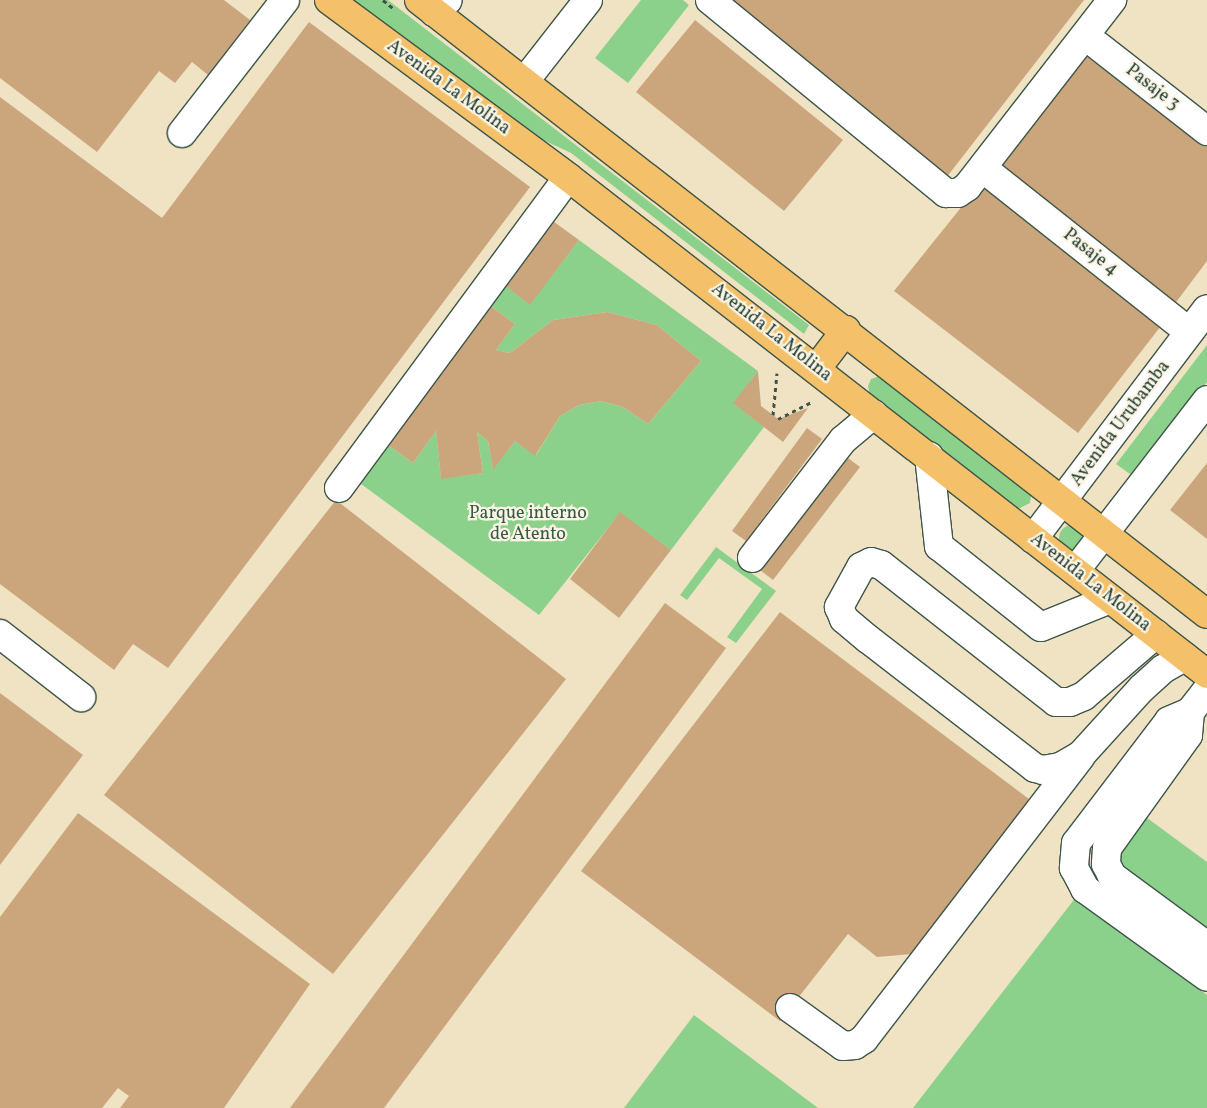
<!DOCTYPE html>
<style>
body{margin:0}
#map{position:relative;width:1207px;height:1108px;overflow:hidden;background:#f0e3c3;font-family:Vollkorn,serif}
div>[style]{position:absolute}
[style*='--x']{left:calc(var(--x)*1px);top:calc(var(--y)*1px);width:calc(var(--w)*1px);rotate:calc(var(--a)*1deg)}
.green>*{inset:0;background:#8cd18b}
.round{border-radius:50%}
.building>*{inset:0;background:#cba67c}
.path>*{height:3px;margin-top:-1.5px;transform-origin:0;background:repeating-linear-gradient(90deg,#3e5649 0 4px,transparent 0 8px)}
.roads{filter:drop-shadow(1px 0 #3e5649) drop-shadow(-1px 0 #3e5649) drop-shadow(0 1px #3e5649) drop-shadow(0 -1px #3e5649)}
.minor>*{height:28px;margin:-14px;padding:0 14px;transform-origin:14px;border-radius:14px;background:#fff}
.major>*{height:28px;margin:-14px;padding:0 14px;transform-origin:14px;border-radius:14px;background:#f4c16a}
span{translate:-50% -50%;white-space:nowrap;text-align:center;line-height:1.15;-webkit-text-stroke:4.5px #fcf5e5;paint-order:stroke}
.street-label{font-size:18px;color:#1f3d34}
.park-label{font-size:18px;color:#355b45}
</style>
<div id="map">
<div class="green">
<div style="clip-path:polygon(348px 0,388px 0,809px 325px,804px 334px,571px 153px,509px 124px)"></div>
<div style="clip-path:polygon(641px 0,683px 0,689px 5px,628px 83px,595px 58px)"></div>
<div style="clip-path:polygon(579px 240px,758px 371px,734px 403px,764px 427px,671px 550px,620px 513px,539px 615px,357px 481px,384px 442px,413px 463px,436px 431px,441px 478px,483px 473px,477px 432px,488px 441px,493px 469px,515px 441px,536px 455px,560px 416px,579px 405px,601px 401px,623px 407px,648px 424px,701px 361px,657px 325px,607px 312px,553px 320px,510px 353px,496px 350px,515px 324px,487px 303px,502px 283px,530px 304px)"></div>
<div style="clip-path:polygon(1207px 345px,1207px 382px,1134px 477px,1116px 464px)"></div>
<div style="clip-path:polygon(885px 374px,1032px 490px,1030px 503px,1016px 510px,870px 396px,868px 386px,871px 379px)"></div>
<div class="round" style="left:1059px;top:525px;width:26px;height:26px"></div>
<div style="clip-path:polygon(716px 547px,776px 591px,736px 643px,727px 637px,762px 589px,719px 558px,687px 600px,680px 595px)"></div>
<div style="clip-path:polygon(1139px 812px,1207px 862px,1207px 948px,1111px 874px,1109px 852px)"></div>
<div style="clip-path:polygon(1076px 897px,1207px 995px,1207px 1108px,913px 1108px)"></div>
<div style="clip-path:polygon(694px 1015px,818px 1108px,624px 1108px)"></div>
</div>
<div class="building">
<div style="clip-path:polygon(0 0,224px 0,250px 20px,208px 75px,192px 62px,175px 83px,159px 71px,97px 152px,0 78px)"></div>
<div style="clip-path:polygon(732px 0,1084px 0,946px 178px)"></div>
<div style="clip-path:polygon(695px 20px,843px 140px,784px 211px,636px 92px)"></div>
<div style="clip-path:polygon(309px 22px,530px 187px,168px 668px,133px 644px,114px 670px,0 584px,0 97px,162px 218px)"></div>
<div style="clip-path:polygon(1082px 53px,1207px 147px,1207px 261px,1174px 305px,995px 165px)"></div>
<div style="clip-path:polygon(983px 180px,1164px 322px,1078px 433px,894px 291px)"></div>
<div style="clip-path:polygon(550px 219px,579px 240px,530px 305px,502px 283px)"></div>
<div style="clip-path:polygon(487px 303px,515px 324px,496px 350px,510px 353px,553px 320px,607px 312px,657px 325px,701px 361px,648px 424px,623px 407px,601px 401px,579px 405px,560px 416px,535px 456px,515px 441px,493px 470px,488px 441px,477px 432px,483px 473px,441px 479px,436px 431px,413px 463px,384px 442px)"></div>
<div style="clip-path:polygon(758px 371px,761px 406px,773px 415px,778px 419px,808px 408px,783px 442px,733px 403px)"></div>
<div style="clip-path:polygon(807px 428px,822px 439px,746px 541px,732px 531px)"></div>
<div style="clip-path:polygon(848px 458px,860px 467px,773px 580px,760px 570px)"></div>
<div style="clip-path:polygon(1207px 463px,1207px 539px,1170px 510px)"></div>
<div style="clip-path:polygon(336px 500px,566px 679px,333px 974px,104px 795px)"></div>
<div style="clip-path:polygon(620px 512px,671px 550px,619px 618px,570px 579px)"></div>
<div style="clip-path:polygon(665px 603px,726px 648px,384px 1108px,290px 1108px)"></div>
<div style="clip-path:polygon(780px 612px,1029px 799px,912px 954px,877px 957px,848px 934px,780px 1021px,581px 871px)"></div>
<div style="clip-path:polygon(0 693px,83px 755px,0 865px)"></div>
<div style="clip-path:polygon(78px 813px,310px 984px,224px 1108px,120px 1108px,129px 1096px,118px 1088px,102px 1108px,0 1108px,0 917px)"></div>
</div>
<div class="path">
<div style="--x:383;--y:0;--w:14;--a:39"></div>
<div style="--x:773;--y:415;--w:42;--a:-84.6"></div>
<div style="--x:778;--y:419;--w:39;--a:-27"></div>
</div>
<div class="roads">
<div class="minor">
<div style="--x:710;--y:0;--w:305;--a:39.3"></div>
<div style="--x:946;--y:193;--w:12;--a:0"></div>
<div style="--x:958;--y:193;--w:11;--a:-34"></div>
<div style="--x:967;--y:187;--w:237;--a:-52.2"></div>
<div style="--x:434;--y:12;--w:18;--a:-41"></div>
<div style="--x:1097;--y:45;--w:140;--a:38"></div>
<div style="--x:524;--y:82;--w:104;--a:-52"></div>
<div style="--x:182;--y:133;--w:168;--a:-52.2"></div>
<div style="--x:990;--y:174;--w:254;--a:38.4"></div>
<div style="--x:929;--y:456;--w:91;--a:83.7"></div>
<div style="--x:939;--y:546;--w:130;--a:38.5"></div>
<div style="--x:1041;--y:627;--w:74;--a:-22.1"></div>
<div style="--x:339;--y:488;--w:386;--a:-53.6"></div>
<div style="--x:1033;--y:539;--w:288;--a:-52.9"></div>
<div style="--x:752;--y:558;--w:149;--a:-52.4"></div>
<div style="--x:843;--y:440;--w:40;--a:-40"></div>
<div style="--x:1075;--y:571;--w:216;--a:-52.3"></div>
<div style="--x:0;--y:634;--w:103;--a:37.9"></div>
<div style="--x:1156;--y:634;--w:95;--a:139.3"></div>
<div style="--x:1084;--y:696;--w:15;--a:157"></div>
<div style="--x:1070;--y:702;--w:14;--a:180"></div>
<div style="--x:1056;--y:702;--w:222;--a:-141.9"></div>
<div style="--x:881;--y:565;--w:10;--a:-163"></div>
<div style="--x:871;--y:562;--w:11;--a:153"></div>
<div style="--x:861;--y:567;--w:46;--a:118.8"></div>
<div style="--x:839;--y:607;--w:13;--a:67"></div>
<div style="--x:844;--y:619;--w:31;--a:40"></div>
<div style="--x:868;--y:639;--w:211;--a:37.7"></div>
<div style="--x:1035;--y:768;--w:8;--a:14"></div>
<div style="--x:1043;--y:770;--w:17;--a:-10"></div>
<div style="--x:1060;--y:767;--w:24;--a:-30"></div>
<div style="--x:1081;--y:755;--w:91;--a:-47.7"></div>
<div style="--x:1142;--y:688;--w:28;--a:-42"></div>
<div style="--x:1163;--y:669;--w:25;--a:-29"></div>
<div style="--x:1207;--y:690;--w:28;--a:128"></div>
<div style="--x:1190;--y:712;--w:23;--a:95"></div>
<div style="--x:1188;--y:735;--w:139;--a:125.6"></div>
<div style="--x:1107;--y:848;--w:16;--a:94"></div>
<div style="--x:1106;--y:864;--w:13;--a:63"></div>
<div style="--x:1112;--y:876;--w:118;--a:36.4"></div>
<div style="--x:1190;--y:712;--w:23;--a:157"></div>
<div style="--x:1169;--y:721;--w:153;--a:127.3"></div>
<div style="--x:1076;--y:843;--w:25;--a:95"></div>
<div style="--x:1074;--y:868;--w:24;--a:62"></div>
<div style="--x:1085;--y:889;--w:150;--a:35.8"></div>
<div style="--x:790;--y:1008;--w:65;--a:35.6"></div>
<div style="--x:843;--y:1046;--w:12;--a:-5"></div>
<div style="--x:855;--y:1045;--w:11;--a:-34"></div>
<div style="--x:864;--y:1039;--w:355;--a:-52.5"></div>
</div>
<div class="major">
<div style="--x:329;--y:0;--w:297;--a:36.5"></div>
<div style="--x:568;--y:177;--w:810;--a:37.87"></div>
<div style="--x:419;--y:0;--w:999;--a:37.93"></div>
<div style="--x:817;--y:368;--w:48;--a:-52.7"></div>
</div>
</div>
<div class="street-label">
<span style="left:448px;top:88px;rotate:36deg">Avenida La Molina</span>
<span style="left:1152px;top:88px;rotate:38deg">Pasaje 3</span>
<span style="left:1090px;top:253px;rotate:38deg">Pasaje 4</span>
<span style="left:771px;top:333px;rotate:38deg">Avenida La Molina</span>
<span style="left:1121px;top:424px;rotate:-53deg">Avenida Urubamba</span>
<span style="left:1090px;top:583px;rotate:38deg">Avenida La Molina</span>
</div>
<div class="park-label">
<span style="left:528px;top:525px">Parque interno<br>de Atento</span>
</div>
</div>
